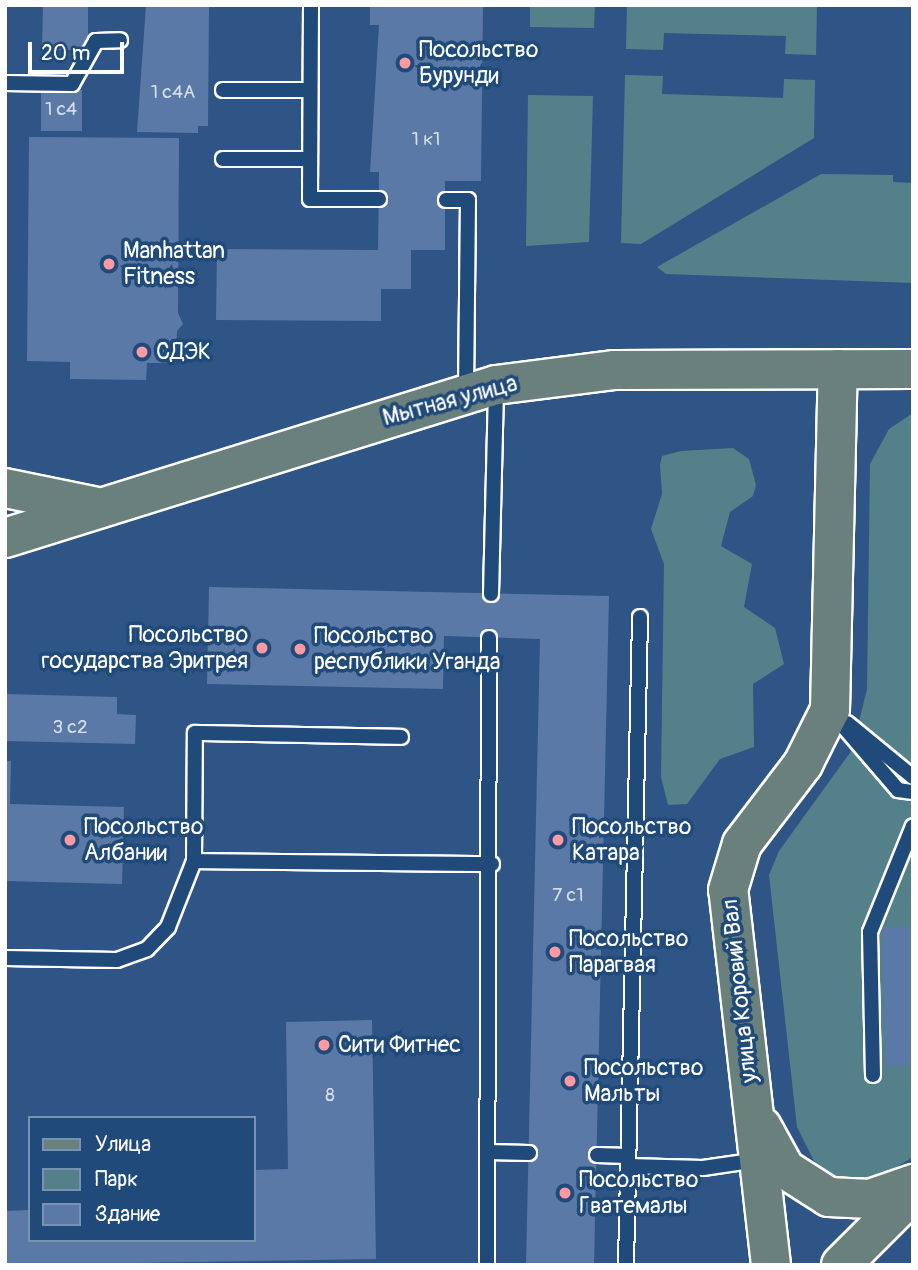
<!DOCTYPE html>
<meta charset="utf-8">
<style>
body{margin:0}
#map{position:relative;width:918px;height:1270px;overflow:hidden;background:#2e5585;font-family:Pangolin,sans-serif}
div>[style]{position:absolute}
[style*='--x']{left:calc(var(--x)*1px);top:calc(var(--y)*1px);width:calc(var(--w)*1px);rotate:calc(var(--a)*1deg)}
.green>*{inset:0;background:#548189}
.building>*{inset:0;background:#5b79a6}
.roads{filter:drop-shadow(2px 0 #fff) drop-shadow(-2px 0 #fff) drop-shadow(0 2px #fff) drop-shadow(0 -2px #fff)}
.lane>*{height:14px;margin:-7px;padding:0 7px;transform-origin:7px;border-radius:7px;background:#1f4a7a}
.primary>*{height:38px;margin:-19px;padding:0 19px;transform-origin:19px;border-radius:19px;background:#6a807d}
.dots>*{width:19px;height:19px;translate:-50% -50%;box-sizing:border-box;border:4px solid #1f4a7a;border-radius:50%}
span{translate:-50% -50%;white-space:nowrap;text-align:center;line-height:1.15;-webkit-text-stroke:7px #1f4a7a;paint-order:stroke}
.number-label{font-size:19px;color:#d6dee9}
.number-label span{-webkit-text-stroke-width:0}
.poi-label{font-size:23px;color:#fff}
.left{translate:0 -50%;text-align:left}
.right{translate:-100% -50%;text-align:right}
.street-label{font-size:23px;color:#fff}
.frame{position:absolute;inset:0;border:7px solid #fff;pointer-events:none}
.legend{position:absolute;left:28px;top:1116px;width:228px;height:126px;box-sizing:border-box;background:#1f4a7a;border:2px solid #7992af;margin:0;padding:9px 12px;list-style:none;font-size:21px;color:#fff}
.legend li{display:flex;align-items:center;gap:14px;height:35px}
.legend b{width:35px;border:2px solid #7992af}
.scale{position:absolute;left:28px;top:42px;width:96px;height:32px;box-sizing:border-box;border:4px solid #fff;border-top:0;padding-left:9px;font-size:21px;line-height:24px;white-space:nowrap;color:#fff;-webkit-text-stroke:5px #1f4a7a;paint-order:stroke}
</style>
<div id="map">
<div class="green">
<div style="clip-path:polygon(530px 5px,595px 5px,594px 28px,530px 27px)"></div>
<div style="clip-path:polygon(627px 5px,817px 5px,816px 55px,785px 54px,786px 36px,664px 33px,663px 50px,626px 49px)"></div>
<div style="clip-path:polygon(625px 75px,663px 76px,662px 94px,783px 98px,784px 79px,815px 80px,814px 138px,641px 244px,621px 243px)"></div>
<div style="clip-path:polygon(528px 95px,593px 96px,589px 242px,526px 246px)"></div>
<div style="clip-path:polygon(821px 174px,893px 175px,893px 182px,913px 183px,913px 283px,666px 274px,657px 267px)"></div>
<div style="clip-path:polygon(913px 413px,913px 1157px,881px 1176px,846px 1184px,820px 1173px,797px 1127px,769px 875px,779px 851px,852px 750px,867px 689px,870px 464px,889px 429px)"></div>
<div style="clip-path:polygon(733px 448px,749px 459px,756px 485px,753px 496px,730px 512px,721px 546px,752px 564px,744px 607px,775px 628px,784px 664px,753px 684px,754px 747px,720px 759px,687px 804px,668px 805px,661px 777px,664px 564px,651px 529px,662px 494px,660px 465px,662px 456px,681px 451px)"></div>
</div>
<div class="building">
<div style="clip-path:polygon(43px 5px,88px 5px,88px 50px,42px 50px)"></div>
<div style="clip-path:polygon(146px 5px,209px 5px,208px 126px,198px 126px,198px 133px,137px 132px)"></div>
<div style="clip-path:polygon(370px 5px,483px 5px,481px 181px,445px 181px,445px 250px,411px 250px,411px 289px,381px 289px,381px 321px,216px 320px,217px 249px,378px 250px,379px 172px,370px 172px,379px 25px,370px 25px)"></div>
<div style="clip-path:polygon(41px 89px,82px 90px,82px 131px,41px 131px)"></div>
<div style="clip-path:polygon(29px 137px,179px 138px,178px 313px,183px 324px,177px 331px,176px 363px,147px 363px,146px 380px,70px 379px,70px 362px,27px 361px)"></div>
<div style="clip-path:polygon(209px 587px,609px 596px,594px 1265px,526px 1265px,540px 639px,444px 636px,443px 689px,207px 684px)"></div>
<div style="clip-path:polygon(5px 694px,117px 697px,117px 714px,136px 715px,135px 744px,5px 741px)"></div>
<div style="clip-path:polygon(5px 761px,11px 761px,10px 804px,124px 807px,122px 884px,5px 881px)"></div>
<div style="clip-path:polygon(913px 926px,913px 1065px,886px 1066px,882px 927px)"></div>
<div style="clip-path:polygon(372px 1020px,376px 1259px,5px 1265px,5px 1211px,30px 1210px,30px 1240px,254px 1240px,254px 1170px,288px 1169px,286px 1022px)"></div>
</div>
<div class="roads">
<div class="lane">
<div style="--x:311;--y:5;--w:194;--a:90.3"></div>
<div style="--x:310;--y:199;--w:69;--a:0"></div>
<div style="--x:5;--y:83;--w:67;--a:0.9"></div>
<div style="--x:72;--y:84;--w:49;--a:-60.8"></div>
<div style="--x:96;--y:41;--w:24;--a:-2"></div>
<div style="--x:223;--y:90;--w:87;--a:0"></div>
<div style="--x:223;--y:159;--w:87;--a:0"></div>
<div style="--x:446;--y:200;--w:22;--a:0"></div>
<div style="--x:468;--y:200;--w:192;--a:90.6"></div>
<div style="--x:491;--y:594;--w:207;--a:-88.6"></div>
<div style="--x:831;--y:712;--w:103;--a:49.3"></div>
<div style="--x:898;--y:790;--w:15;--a:8"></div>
<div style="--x:847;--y:723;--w:85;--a:39.3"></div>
<div style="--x:194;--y:861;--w:128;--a:-89.6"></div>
<div style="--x:195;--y:733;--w:206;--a:1.1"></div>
<div style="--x:5;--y:958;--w:112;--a:1"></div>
<div style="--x:117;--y:960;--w:32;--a:-20"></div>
<div style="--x:147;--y:949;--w:30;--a:-46"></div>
<div style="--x:168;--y:927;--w:71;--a:-68.5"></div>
<div style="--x:194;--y:861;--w:298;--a:0.6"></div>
<div style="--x:873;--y:1075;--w:143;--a:-91.2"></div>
<div style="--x:870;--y:932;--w:114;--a:-67.9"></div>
<div style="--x:488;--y:1152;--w:41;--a:1.4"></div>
<div style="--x:597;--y:1155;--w:31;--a:2"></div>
<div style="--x:628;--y:1166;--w:75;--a:1.5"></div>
<div style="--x:703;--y:1168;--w:56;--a:-8.3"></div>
<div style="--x:487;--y:1265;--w:627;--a:-89.82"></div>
<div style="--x:626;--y:1265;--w:648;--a:-88.76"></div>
</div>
<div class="primary">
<div style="--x:5;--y:488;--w:90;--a:11.6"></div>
<div style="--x:5;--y:538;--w:514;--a:-17.31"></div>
<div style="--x:496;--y:385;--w:120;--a:-7.2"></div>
<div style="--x:615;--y:370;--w:298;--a:-0.2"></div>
<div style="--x:762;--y:1127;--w:48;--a:61.3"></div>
<div style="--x:785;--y:1169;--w:52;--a:32.5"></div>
<div style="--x:829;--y:1197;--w:41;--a:2.8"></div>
<div style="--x:870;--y:1199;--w:46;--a:-19.2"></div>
<div style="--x:771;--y:1265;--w:377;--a:-96.5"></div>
<div style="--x:728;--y:890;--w:48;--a:-73.1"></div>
<div style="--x:742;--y:844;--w:101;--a:-52.7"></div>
<div style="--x:803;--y:764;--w:60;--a:-63.4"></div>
<div style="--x:830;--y:710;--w:341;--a:-88.7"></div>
<div style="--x:841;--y:1265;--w:102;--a:-45"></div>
</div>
</div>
<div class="dots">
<div style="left:405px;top:63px;background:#ff9aa2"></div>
<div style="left:109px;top:264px;background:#ff9aa2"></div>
<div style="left:142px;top:352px;background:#ff9aa2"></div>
<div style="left:262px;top:648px;background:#ff9aa2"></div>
<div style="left:300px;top:649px;background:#ff9aa2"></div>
<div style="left:70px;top:840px;background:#ff9aa2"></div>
<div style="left:558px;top:840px;background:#ff9aa2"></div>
<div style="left:555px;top:952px;background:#ff9aa2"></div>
<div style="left:324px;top:1045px;background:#ff9aa2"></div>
<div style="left:570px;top:1081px;background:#ff9aa2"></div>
<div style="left:565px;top:1193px;background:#ff9aa2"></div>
</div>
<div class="number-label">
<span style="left:173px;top:93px">1 с4А</span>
<span style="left:61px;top:110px">1 c4</span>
<span style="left:426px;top:140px">1 к1</span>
<span style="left:70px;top:728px">3 с2</span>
<span style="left:568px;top:896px">7 с1</span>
<span style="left:330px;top:1096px">8</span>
</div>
<div class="poi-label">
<span class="left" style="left:419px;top:63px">Посольство<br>Бурунди</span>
<span class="left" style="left:123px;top:264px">Manhattan<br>Fitness</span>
<span class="left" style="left:156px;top:352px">СДЭК</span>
<span class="right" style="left:248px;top:648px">Посольство<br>государства Эритрея</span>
<span class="left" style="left:314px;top:649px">Посольство<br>республики Уганда</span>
<span class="left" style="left:84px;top:840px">Посольство<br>Албании</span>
<span class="left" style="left:572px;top:840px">Посольство<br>Катара</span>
<span class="left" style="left:569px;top:952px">Посольство<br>Парагвая</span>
<span class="left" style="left:338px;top:1045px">Сити Фитнес</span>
<span class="left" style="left:584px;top:1081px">Посольство<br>Мальты</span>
<span class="left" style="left:579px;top:1193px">Посольство<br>Гватемалы</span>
</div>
<div class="street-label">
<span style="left:450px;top:401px;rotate:-15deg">Мытная улица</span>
<span style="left:740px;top:991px;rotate:-96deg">улица Коровий Вал</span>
</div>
<div class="frame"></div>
<ul class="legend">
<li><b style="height:9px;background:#6a807d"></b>Улица</li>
<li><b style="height:19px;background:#548189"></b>Парк</li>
<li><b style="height:19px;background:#5b79a6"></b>Здание</li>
</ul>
<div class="scale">20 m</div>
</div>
